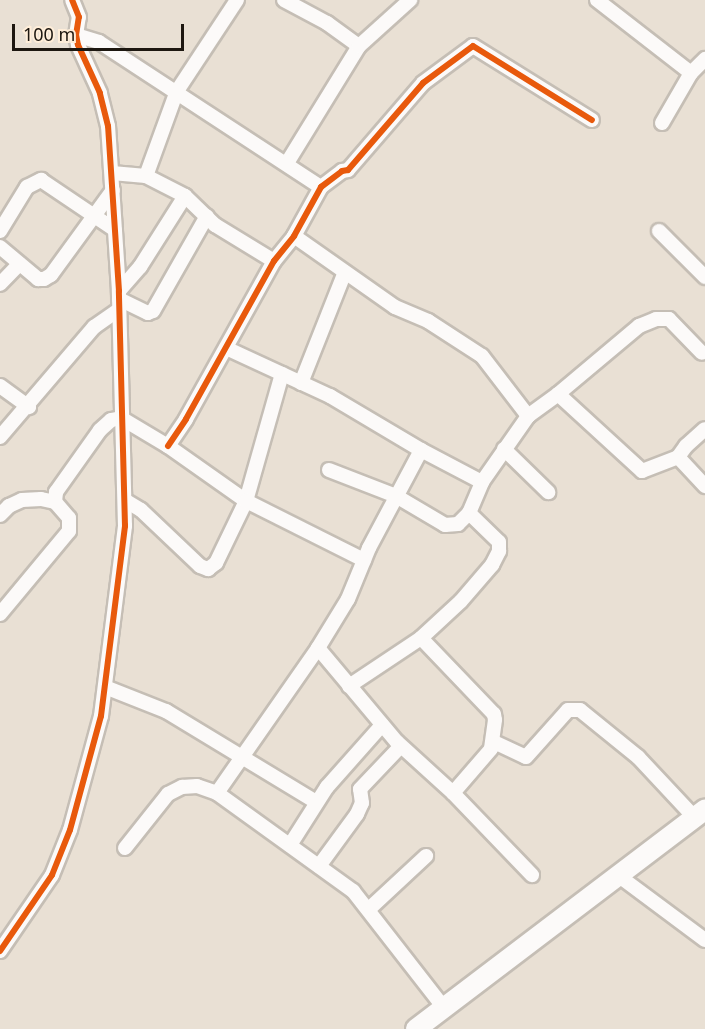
<!DOCTYPE html>
<style>
body{margin:0}
#map{position:relative;width:705px;height:1029px;overflow:hidden;background:#e9e0d4;font-family:"Noto Sans",sans-serif}
div>[style]{position:absolute}
[style*='--x']{left:calc(var(--x)*1px);top:calc(var(--y)*1px);width:calc(var(--w)*1px);rotate:calc(var(--a)*1deg)}
.roads{filter:drop-shadow(2px 0 #c5beb5) drop-shadow(-2px 0 #c5beb5) drop-shadow(0 2px #c5beb5) drop-shadow(0 -2px #c5beb5)}
.minor>*{height:14px;margin:-7px;padding:0 7px;transform-origin:7px;border-radius:7px;background:#fcfaf9}
.secondary>*{height:20px;margin:-10px;padding:0 10px;transform-origin:10px;border-radius:10px;background:#fcfaf9}
.cycleway>*{height:6px;margin:-3px;padding:0 3px;transform-origin:3px;border-radius:3px;background:#e8590c}
span{translate:-50% -50%;white-space:nowrap;text-align:center;line-height:1.15;-webkit-text-stroke:6px #ffeed9;paint-order:stroke}
.scale{position:absolute;left:12px;top:24px;width:172px;height:27px;box-sizing:border-box;border:3px solid #1d1710;border-top:0;padding-left:8px;font-size:18px;line-height:21px;white-space:nowrap;color:#1d1710;-webkit-text-stroke:4px #ffeed9;paint-order:stroke}
</style>
<div id="map">
<div class="roads">
<div class="minor">
<div style="--x:284;--y:0;--w:49;--a:28.1"></div>
<div style="--x:327;--y:23;--w:39;--a:36"></div>
<div style="--x:597;--y:0;--w:119;--a:37.8"></div>
<div style="--x:76;--y:35;--w:24;--a:17"></div>
<div style="--x:99;--y:42;--w:265;--a:33.2"></div>
<div style="--x:662;--y:123;--w:58;--a:-59.9"></div>
<div style="--x:691;--y:73;--w:20;--a:-45"></div>
<div style="--x:287;--y:163;--w:137;--a:-58.4"></div>
<div style="--x:359;--y:46;--w:69;--a:-42"></div>
<div style="--x:112;--y:173;--w:34;--a:5"></div>
<div style="--x:146;--y:176;--w:44;--a:27.1"></div>
<div style="--x:185;--y:196;--w:42;--a:44"></div>
<div style="--x:215;--y:225;--w:69;--a:31.4"></div>
<div style="--x:146;--y:176;--w:90;--a:-70"></div>
<div style="--x:177;--y:91;--w:109;--a:-56.6"></div>
<div style="--x:0;--y:231;--w:52;--a:-58.5"></div>
<div style="--x:27;--y:187;--w:16;--a:-27"></div>
<div style="--x:41;--y:180;--w:89;--a:34"></div>
<div style="--x:659;--y:231;--w:65;--a:45"></div>
<div style="--x:294;--y:236;--w:123;--a:35.1"></div>
<div style="--x:395;--y:307;--w:36;--a:23"></div>
<div style="--x:428;--y:321;--w:64;--a:32.9"></div>
<div style="--x:482;--y:356;--w:76;--a:52.5"></div>
<div style="--x:0;--y:247;--w:50;--a:40.1"></div>
<div style="--x:38;--y:279;--w:6;--a:0"></div>
<div style="--x:44;--y:279;--w:8;--a:-30"></div>
<div style="--x:51;--y:275;--w:105;--a:-53.9"></div>
<div style="--x:0;--y:284;--w:28;--a:-46"></div>
<div style="--x:119;--y:291;--w:32;--a:-49"></div>
<div style="--x:140;--y:267;--w:84;--a:-57.6"></div>
<div style="--x:119;--y:299;--w:32;--a:26"></div>
<div style="--x:148;--y:313;--w:5;--a:-22"></div>
<div style="--x:153;--y:311;--w:109;--a:-60.4"></div>
<div style="--x:226;--y:348;--w:115;--a:24.8"></div>
<div style="--x:330;--y:396;--w:106;--a:30.7"></div>
<div style="--x:421;--y:450;--w:69;--a:27.7"></div>
<div style="--x:301;--y:383;--w:119;--a:-68.4"></div>
<div style="--x:0;--y:386;--w:36;--a:36"></div>
<div style="--x:558;--y:394;--w:114;--a:42.5"></div>
<div style="--x:642;--y:471;--w:39;--a:-21"></div>
<div style="--x:678;--y:457;--w:14;--a:-54"></div>
<div style="--x:686;--y:446;--w:25;--a:-42"></div>
<div style="--x:0;--y:437;--w:145;--a:-49.5"></div>
<div style="--x:94;--y:327;--w:29;--a:-35"></div>
<div style="--x:168;--y:446;--w:32;--a:-56"></div>
<div style="--x:186;--y:419;--w:181;--a:-60.9"></div>
<div style="--x:274;--y:261;--w:32;--a:-51"></div>
<div style="--x:294;--y:236;--w:56;--a:-61.1"></div>
<div style="--x:321;--y:187;--w:26;--a:-37"></div>
<div style="--x:342;--y:171;--w:6;--a:-9"></div>
<div style="--x:348;--y:170;--w:115;--a:-49.2"></div>
<div style="--x:423;--y:83;--w:62;--a:-36.5"></div>
<div style="--x:473;--y:46;--w:140;--a:31.9"></div>
<div style="--x:504;--y:449;--w:62;--a:44.3"></div>
<div style="--x:678;--y:457;--w:40;--a:47"></div>
<div style="--x:329;--y:470;--w:72;--a:21.2"></div>
<div style="--x:396;--y:496;--w:57;--a:30.6"></div>
<div style="--x:445;--y:525;--w:13;--a:-4"></div>
<div style="--x:458;--y:524;--w:16;--a:-45"></div>
<div style="--x:469;--y:513;--w:34;--a:-67"></div>
<div style="--x:482;--y:482;--w:80;--a:-55.1"></div>
<div style="--x:528;--y:416;--w:37;--a:-36"></div>
<div style="--x:558;--y:394;--w:106;--a:-40"></div>
<div style="--x:639;--y:326;--w:18;--a:-22"></div>
<div style="--x:656;--y:319;--w:13;--a:0"></div>
<div style="--x:669;--y:319;--w:47;--a:45.9"></div>
<div style="--x:126;--y:501;--w:17;--a:31"></div>
<div style="--x:141;--y:510;--w:81;--a:43.5"></div>
<div style="--x:200;--y:566;--w:9;--a:21"></div>
<div style="--x:208;--y:569;--w:10;--a:-37"></div>
<div style="--x:216;--y:563;--w:69;--a:-64.2"></div>
<div style="--x:246;--y:501;--w:132;--a:-74.2"></div>
<div style="--x:0;--y:515;--w:13;--a:-45"></div>
<div style="--x:9;--y:506;--w:14;--a:-25"></div>
<div style="--x:22;--y:500;--w:19;--a:-3"></div>
<div style="--x:41;--y:499;--w:14;--a:12"></div>
<div style="--x:0;--y:614;--w:108;--a:-50.3"></div>
<div style="--x:69;--y:531;--w:13;--a:-90"></div>
<div style="--x:69;--y:518;--w:21;--a:-131"></div>
<div style="--x:55;--y:502;--w:10;--a:-84"></div>
<div style="--x:56;--y:492;--w:76;--a:-54.6"></div>
<div style="--x:100;--y:430;--w:15;--a:-42"></div>
<div style="--x:111;--y:420;--w:10;--a:-11"></div>
<div style="--x:121;--y:418;--w:55;--a:30.8"></div>
<div style="--x:168;--y:446;--w:95;--a:35.2"></div>
<div style="--x:246;--y:501;--w:132;--a:26.6"></div>
<div style="--x:421;--y:638;--w:105;--a:46.2"></div>
<div style="--x:494;--y:714;--w:6;--a:81"></div>
<div style="--x:495;--y:720;--w:29;--a:98"></div>
<div style="--x:491;--y:749;--w:58;--a:130.8"></div>
<div style="--x:318;--y:648;--w:123;--a:50"></div>
<div style="--x:397;--y:742;--w:76;--a:42.3"></div>
<div style="--x:453;--y:793;--w:114;--a:46.1"></div>
<div style="--x:349;--y:686;--w:87;--a:-33.7"></div>
<div style="--x:421;--y:638;--w:54;--a:-42.8"></div>
<div style="--x:461;--y:601;--w:48;--a:-49.3"></div>
<div style="--x:492;--y:565;--w:16;--a:-63"></div>
<div style="--x:499;--y:551;--w:9;--a:-90"></div>
<div style="--x:499;--y:542;--w:42;--a:-136"></div>
<div style="--x:105;--y:687;--w:66;--a:21.5"></div>
<div style="--x:166;--y:711;--w:175;--a:31.2"></div>
<div style="--x:494;--y:742;--w:35;--a:25"></div>
<div style="--x:526;--y:757;--w:63;--a:-48.2"></div>
<div style="--x:568;--y:710;--w:12;--a:0"></div>
<div style="--x:580;--y:710;--w:75;--a:39"></div>
<div style="--x:638;--y:757;--w:83;--a:46.9"></div>
<div style="--x:217;--y:793;--w:177;--a:-55.1"></div>
<div style="--x:318;--y:648;--w:57;--a:-58.5"></div>
<div style="--x:348;--y:599;--w:55;--a:-67.6"></div>
<div style="--x:369;--y:548;--w:111;--a:-62"></div>
<div style="--x:290;--y:845;--w:69;--a:-57.5"></div>
<div style="--x:327;--y:787;--w:83;--a:-48.4"></div>
<div style="--x:125;--y:848;--w:69;--a:-51.5"></div>
<div style="--x:168;--y:794;--w:16;--a:-27"></div>
<div style="--x:182;--y:787;--w:15;--a:-4"></div>
<div style="--x:197;--y:786;--w:21;--a:19"></div>
<div style="--x:217;--y:793;--w:168;--a:35.8"></div>
<div style="--x:353;--y:891;--w:148;--a:52.1"></div>
<div style="--x:319;--y:866;--w:64;--a:-53.8"></div>
<div style="--x:357;--y:814;--w:12;--a:-66"></div>
<div style="--x:362;--y:803;--w:14;--a:-98"></div>
<div style="--x:360;--y:789;--w:59;--a:-46.4"></div>
<div style="--x:619;--y:876;--w:107;--a:36.7"></div>
<div style="--x:369;--y:909;--w:78;--a:-42.9"></div>
<div style="--x:0;--y:951;--w:92;--a:-55.6"></div>
<div style="--x:52;--y:875;--w:48;--a:-68.2"></div>
<div style="--x:70;--y:830;--w:118;--a:-74.8"></div>
<div style="--x:101;--y:716;--w:192;--a:-82.8"></div>
<div style="--x:125;--y:526;--w:235;--a:-91.5"></div>
<div style="--x:119;--y:291;--w:165;--a:-93.8"></div>
<div style="--x:108;--y:126;--w:34;--a:-104"></div>
<div style="--x:100;--y:93;--w:53;--a:-114.6"></div>
<div style="--x:78;--y:45;--w:10;--a:-101"></div>
<div style="--x:76;--y:35;--w:18;--a:-81"></div>
<div style="--x:79;--y:17;--w:18;--a:-112"></div>
</div>
<div class="secondary">
<div style="--x:416;--y:1029;--w:363;--a:-37.2"></div>
</div>
</div>
<div class="cycleway">
<div style="--x:168;--y:446;--w:32;--a:-56"></div>
<div style="--x:186;--y:419;--w:181;--a:-60.9"></div>
<div style="--x:274;--y:261;--w:32;--a:-51"></div>
<div style="--x:294;--y:236;--w:56;--a:-61.1"></div>
<div style="--x:321;--y:187;--w:26;--a:-37"></div>
<div style="--x:342;--y:171;--w:6;--a:-9"></div>
<div style="--x:348;--y:170;--w:115;--a:-49.2"></div>
<div style="--x:423;--y:83;--w:62;--a:-36.5"></div>
<div style="--x:473;--y:46;--w:140;--a:31.9"></div>
<div style="--x:0;--y:951;--w:92;--a:-55.6"></div>
<div style="--x:52;--y:875;--w:48;--a:-68.2"></div>
<div style="--x:70;--y:830;--w:118;--a:-74.8"></div>
<div style="--x:101;--y:716;--w:192;--a:-82.8"></div>
<div style="--x:125;--y:526;--w:235;--a:-91.5"></div>
<div style="--x:119;--y:291;--w:165;--a:-93.8"></div>
<div style="--x:108;--y:126;--w:34;--a:-104"></div>
<div style="--x:100;--y:93;--w:53;--a:-114.6"></div>
<div style="--x:78;--y:45;--w:10;--a:-101"></div>
<div style="--x:76;--y:35;--w:18;--a:-81"></div>
<div style="--x:79;--y:17;--w:18;--a:-112"></div>
</div>
<div class="scale">100 m</div>
</div>
